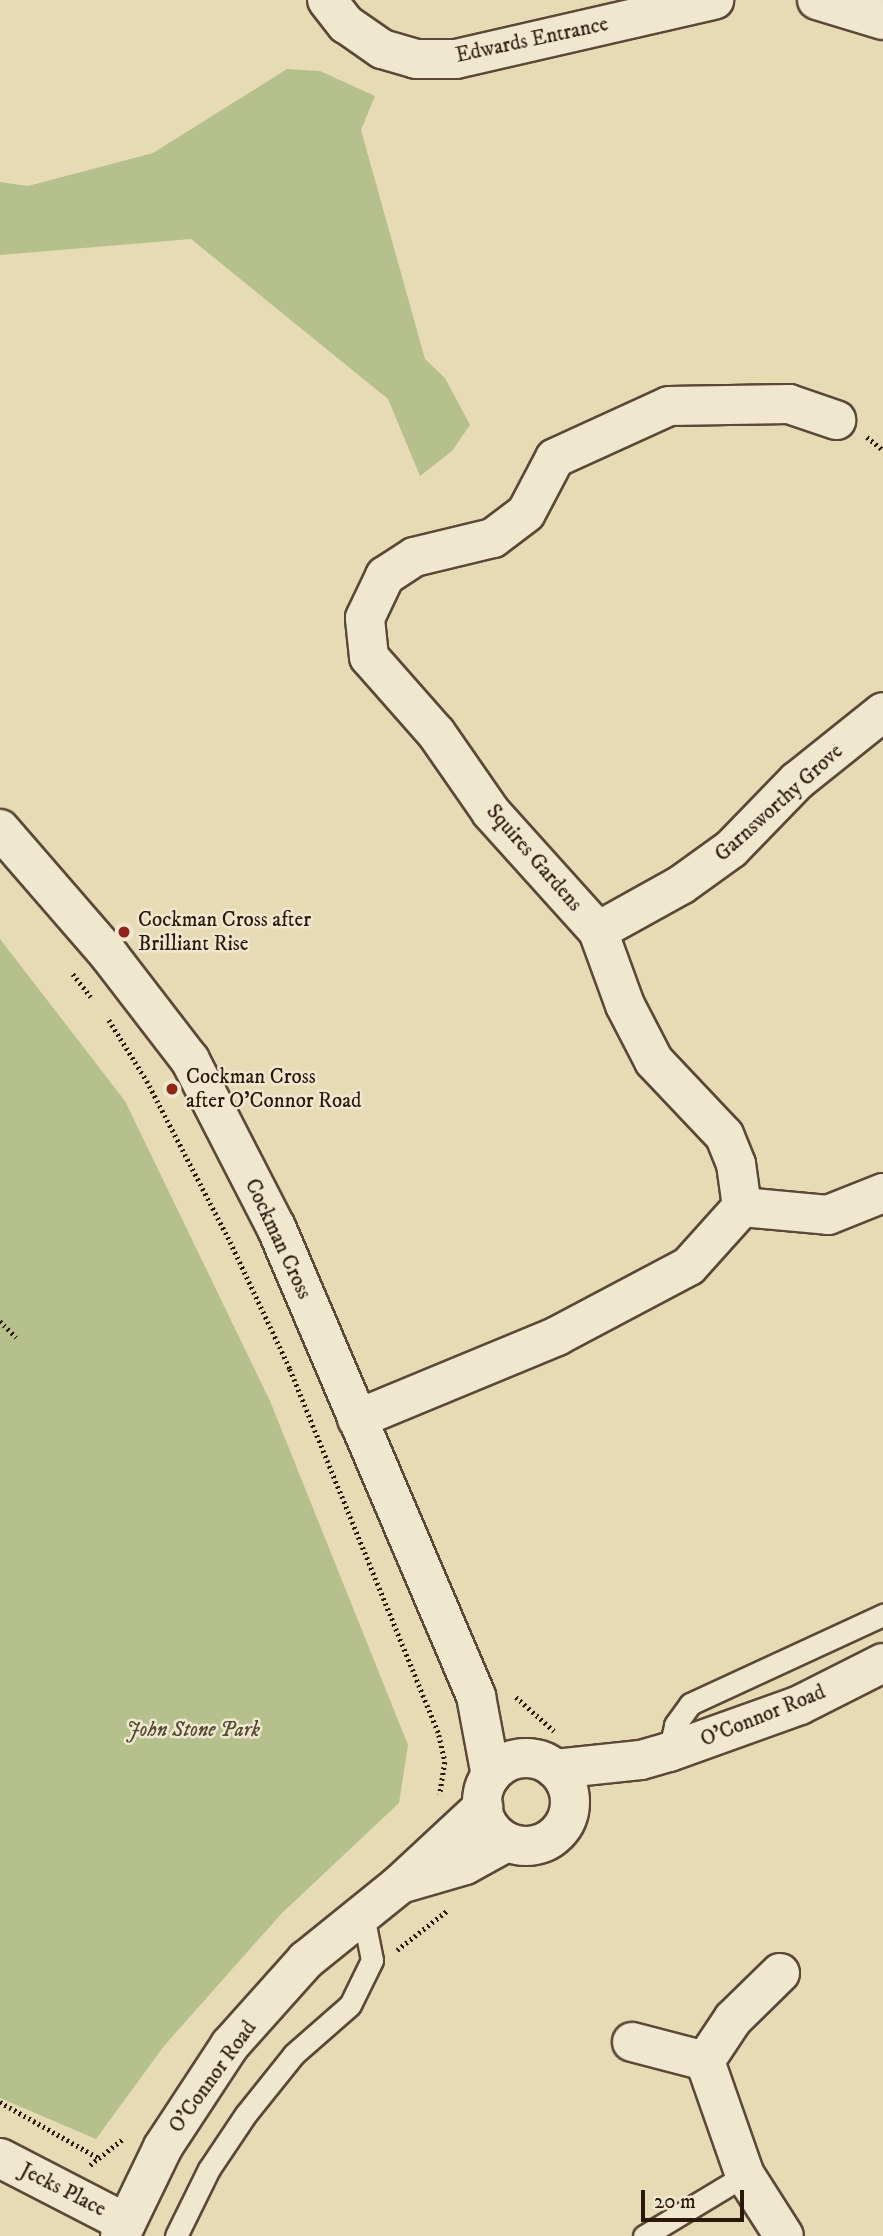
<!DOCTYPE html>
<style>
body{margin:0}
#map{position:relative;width:883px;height:2236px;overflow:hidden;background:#e7dbb5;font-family:"IM FELL DW Pica",serif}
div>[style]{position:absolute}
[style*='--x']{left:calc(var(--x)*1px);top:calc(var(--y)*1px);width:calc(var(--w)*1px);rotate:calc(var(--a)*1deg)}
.green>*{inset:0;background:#b6c08d}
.path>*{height:4.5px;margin-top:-2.25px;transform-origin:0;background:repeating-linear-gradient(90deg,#2c170d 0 2px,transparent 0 5.5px)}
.roads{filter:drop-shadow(2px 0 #5b4837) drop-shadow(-2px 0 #5b4837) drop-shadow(0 2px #5b4837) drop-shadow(0 -2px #5b4837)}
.lane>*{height:21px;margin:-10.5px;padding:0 10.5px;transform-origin:10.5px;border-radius:10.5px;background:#efe8cf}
.street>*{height:38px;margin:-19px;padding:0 19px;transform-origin:19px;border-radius:19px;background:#efe8cf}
.secondary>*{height:38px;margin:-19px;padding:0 19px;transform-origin:19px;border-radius:19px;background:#efe8cf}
.secondary>.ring{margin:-19px;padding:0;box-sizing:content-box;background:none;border:38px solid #efe8cf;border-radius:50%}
.dots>*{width:19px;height:19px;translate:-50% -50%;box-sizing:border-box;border:4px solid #efe8cf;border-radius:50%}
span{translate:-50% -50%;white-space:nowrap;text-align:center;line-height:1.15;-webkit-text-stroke:5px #efe8cf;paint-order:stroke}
.street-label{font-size:21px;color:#2c170d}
.poi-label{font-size:21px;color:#2c170d}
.left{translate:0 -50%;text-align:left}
.park-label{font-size:21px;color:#554a33;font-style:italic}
.scale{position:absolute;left:641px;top:2190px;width:103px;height:32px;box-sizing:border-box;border:4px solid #2c170d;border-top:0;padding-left:9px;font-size:21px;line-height:24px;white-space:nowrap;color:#2c170d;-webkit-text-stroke:5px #efe8cf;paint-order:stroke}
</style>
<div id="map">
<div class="green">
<div style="clip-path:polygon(287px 69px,320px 71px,375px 96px,361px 130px,425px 359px,445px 378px,470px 425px,452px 451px,420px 476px,388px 399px,191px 239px,0 255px,0 182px,28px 186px,153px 153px)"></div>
<div style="clip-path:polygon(0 939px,125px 1101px,270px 1401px,408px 1745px,399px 1803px,281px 1914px,164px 2046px,96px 2139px,0 2098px)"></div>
</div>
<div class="path">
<div style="--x:867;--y:437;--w:21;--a:39"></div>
<div style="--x:73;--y:974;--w:29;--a:52"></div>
<div style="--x:109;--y:1020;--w:72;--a:58.1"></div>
<div style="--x:147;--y:1081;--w:176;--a:62.6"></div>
<div style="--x:228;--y:1237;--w:146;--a:64.8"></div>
<div style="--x:290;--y:1369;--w:395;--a:67.8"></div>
<div style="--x:439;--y:1735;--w:28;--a:77"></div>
<div style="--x:445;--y:1762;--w:33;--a:99"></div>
<div style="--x:0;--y:1321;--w:23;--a:45"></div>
<div style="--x:516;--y:1697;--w:51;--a:41.8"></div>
<div style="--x:397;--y:1950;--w:65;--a:-38.1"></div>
<div style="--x:0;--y:2102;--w:112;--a:29.6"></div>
<div style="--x:90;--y:2165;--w:43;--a:-38.5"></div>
</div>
<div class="roads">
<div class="lane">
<div style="--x:669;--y:1752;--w:28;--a:-77"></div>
<div style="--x:675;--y:1725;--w:26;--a:-54"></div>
<div style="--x:690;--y:1704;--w:213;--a:-24.8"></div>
<div style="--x:176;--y:2236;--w:75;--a:-63.8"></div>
<div style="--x:209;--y:2169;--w:66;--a:-56.1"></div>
<div style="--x:246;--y:2114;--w:77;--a:-51.3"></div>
<div style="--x:294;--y:2054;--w:74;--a:-41.2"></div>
<div style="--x:350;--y:2005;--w:50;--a:-63.9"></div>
<div style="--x:372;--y:1960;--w:51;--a:-101.3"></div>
<div style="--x:644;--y:2236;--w:118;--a:-31.1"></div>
</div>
<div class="street">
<div style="--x:327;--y:0;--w:31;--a:52"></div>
<div style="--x:346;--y:24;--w:44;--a:34.8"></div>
<div style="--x:382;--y:49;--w:35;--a:16"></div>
<div style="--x:416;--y:59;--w:40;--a:0"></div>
<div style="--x:456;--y:59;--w:265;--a:-12.9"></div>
<div style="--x:817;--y:0;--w:69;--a:16.9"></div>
<div style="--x:598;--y:931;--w:95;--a:-29"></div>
<div style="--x:681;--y:885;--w:62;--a:-35.8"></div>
<div style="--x:731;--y:849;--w:95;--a:-45.9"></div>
<div style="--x:797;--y:781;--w:110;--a:-38.7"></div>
<div style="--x:742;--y:1207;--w:86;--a:5.3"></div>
<div style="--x:828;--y:1215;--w:59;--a:-21.8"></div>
<div style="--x:357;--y:1419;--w:217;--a:-22.5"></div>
<div style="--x:557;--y:1336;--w:149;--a:-27.9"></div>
<div style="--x:689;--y:1266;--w:79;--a:-48.1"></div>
<div style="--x:742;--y:1207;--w:43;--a:-97.9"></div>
<div style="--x:736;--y:1164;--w:31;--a:-112"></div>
<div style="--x:724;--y:1135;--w:102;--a:-133.4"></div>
<div style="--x:654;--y:1061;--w:63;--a:-117.4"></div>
<div style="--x:625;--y:1005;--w:79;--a:-110"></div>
<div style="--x:598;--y:931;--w:160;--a:-132"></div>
<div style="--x:491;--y:812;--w:96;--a:-124.8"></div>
<div style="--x:436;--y:733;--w:101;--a:-131.4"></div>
<div style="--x:369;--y:657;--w:39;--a:-96"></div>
<div style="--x:365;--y:618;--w:47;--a:-64.5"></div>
<div style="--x:385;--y:576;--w:35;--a:-33"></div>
<div style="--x:414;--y:557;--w:81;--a:-13.5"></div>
<div style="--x:493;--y:538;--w:41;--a:-37.1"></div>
<div style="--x:526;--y:513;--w:62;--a:-62.2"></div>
<div style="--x:555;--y:458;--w:125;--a:-24.5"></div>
<div style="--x:669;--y:406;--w:120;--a:-1"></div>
<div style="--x:789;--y:404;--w:50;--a:18.8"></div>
<div style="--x:780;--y:1973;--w:66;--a:135.6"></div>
<div style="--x:733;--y:2019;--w:50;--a:123.7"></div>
<div style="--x:705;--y:2061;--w:121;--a:70.7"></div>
<div style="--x:745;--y:2175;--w:72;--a:57.4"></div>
<div style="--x:632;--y:2042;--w:75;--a:14.6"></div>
<div style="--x:0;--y:2158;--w:142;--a:27.3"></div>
</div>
<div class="secondary">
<div style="--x:0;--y:829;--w:167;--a:49.1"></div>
<div style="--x:109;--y:955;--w:133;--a:52.4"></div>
<div style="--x:190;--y:1060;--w:188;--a:62.8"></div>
<div style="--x:276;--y:1227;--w:510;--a:66.9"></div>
<div style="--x:476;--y:1696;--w:81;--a:79.4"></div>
<div class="ring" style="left:482px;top:1758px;width:50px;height:50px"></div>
<div style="--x:555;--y:1769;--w:86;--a:-6"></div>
<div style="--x:641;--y:1760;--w:29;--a:-16"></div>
<div style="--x:669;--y:1752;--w:139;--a:-19.7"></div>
<div style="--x:800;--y:1705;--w:93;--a:-26.8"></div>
<div style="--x:407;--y:1882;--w:60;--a:-16.3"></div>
<div style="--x:465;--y:1865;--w:48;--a:-28.7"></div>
<div style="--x:120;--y:2236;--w:99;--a:-64.2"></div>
<div style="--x:163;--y:2147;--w:122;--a:-56.7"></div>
<div style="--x:230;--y:2045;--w:114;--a:-48.2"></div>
<div style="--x:306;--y:1960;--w:119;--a:-38.9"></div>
<div style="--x:399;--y:1885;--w:115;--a:-42.9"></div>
</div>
</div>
<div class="dots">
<div style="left:124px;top:932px;background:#8f2418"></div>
<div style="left:172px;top:1089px;background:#8f2418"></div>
</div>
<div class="street-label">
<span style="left:532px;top:40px;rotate:-12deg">Edwards Entrance</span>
<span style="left:779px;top:803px;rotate:-42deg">Garnsworthy Grove</span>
<span style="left:534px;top:858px;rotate:49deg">Squires Gardens</span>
<span style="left:278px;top:1239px;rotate:65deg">Cockman Cross</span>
<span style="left:763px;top:1716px;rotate:-22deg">O'Connor Road</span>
<span style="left:213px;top:2077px;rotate:-54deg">O'Connor Road</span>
<span style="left:63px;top:2190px;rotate:27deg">Jecks Place</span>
</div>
<div class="poi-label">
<span class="left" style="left:138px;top:932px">Cockman Cross after<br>Brilliant Rise</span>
<span class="left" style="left:186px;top:1089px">Cockman Cross<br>after O'Connor Road</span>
</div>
<div class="park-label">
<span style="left:193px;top:1730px">John Stone Park</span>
</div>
<div class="scale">20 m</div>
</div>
